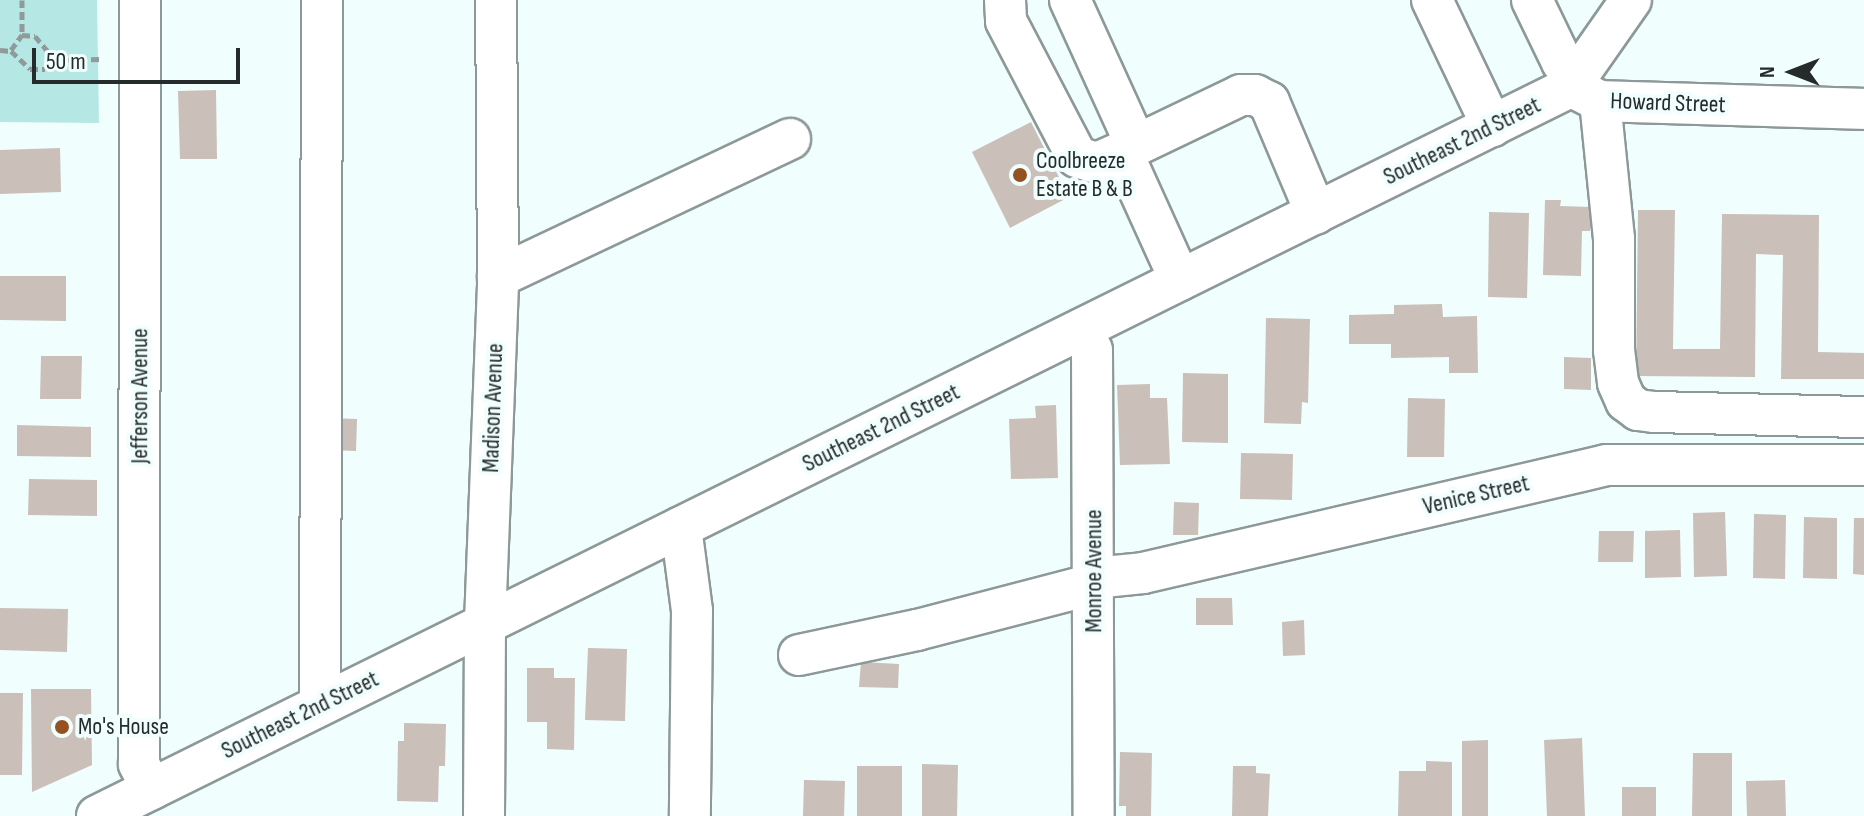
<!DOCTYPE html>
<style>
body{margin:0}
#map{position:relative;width:1864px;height:816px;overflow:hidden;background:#f0fefd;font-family:"Sofia Sans Condensed",sans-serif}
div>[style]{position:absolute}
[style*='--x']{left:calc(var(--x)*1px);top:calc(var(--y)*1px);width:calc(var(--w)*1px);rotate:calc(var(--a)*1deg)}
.green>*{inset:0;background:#b5e8e4}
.building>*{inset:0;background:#cabfb9}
.path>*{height:5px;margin-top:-2.5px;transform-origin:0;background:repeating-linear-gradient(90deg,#909a99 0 8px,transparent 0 12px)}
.roads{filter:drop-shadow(2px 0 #8d9998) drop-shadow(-2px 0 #8d9998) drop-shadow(0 2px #8d9998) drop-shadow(0 -2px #8d9998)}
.minor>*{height:40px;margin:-20px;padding:0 20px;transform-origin:20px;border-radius:20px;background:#fff}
.dots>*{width:22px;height:22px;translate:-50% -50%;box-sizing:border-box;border:4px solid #f0fefd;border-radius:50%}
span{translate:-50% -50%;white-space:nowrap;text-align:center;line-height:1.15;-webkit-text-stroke:8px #f0fefd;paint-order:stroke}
.street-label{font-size:24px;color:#252a2a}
.poi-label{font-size:24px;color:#252a2a}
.left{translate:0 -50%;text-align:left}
.north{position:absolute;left:1752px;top:32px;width:80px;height:80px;-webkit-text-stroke:6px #f0fefd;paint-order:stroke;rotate:270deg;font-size:22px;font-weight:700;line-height:32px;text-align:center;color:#252a2a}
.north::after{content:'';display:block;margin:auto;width:28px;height:36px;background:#252a2a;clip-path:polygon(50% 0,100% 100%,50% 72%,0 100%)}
.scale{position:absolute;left:32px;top:48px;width:208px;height:36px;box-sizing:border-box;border:4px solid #252a2a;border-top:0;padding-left:10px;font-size:24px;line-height:28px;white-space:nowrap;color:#252a2a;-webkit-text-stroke:6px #f0fefd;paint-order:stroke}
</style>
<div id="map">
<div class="green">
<div style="clip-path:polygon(0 0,97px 0,99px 123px,0 122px)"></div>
</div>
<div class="building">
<div style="clip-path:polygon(216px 90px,217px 159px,180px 159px,178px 91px)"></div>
<div style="clip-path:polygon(1031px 122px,1069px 197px,1010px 228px,972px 152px)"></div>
<div style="clip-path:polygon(60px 148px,61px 192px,0 194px,0 150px)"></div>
<div style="clip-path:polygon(1545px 200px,1561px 200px,1560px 206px,1591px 207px,1590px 231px,1582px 231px,1581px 276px,1543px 275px)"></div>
<div style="clip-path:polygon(1638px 210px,1675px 210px,1673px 349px,1720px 349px,1722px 214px,1819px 215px,1818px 352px,1864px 353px,1864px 379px,1781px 379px,1783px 255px,1756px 254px,1755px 377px,1636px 376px)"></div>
<div style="clip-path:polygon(1489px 212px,1529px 213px,1527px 298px,1488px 297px)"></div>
<div style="clip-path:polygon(0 276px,66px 276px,66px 321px,0 320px)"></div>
<div style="clip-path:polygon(1442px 304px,1443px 317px,1477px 316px,1478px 373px,1449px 373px,1449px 357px,1391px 358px,1391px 344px,1349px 344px,1349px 315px,1394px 314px,1394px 305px)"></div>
<div style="clip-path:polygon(1266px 318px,1310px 319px,1308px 403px,1302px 402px,1301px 424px,1264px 423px)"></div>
<div style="clip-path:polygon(41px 356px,82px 356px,81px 399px,40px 399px)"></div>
<div style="clip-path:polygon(1564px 357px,1591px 358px,1591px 390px,1564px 389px)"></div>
<div style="clip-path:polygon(1183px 373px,1228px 374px,1228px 443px,1182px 442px)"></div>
<div style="clip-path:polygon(1150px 384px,1150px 398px,1167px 398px,1170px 464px,1120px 465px,1117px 385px)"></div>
<div style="clip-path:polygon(1408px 398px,1445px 399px,1444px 457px,1407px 457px)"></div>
<div style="clip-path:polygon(1056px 405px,1058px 478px,1011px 479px,1009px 419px,1036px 418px,1035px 406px)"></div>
<div style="clip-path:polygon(330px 418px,357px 419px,356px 451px,329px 450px)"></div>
<div style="clip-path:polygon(17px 425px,91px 427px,91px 457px,17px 456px)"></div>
<div style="clip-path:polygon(1241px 453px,1293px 454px,1292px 500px,1240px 499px)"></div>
<div style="clip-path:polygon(29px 479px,97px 480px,97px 516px,28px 515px)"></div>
<div style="clip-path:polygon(1174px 502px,1199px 503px,1198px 535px,1173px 535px)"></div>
<div style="clip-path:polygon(1725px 512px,1727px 576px,1694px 577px,1693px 513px)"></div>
<div style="clip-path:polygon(1754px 514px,1786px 515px,1785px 579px,1753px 578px)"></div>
<div style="clip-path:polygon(1804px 517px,1837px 518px,1837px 579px,1803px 578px)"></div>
<div style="clip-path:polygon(1854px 518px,1864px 518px,1864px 575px,1853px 574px)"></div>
<div style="clip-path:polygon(1680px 530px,1681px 577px,1645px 578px,1645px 531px)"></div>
<div style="clip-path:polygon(1599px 531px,1634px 531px,1633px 562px,1598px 562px)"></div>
<div style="clip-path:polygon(1196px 598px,1232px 598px,1233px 625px,1196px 625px)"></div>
<div style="clip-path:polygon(0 608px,68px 609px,67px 652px,0 650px)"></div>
<div style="clip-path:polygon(1304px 620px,1305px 655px,1283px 656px,1282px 622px)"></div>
<div style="clip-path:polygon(588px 648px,627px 649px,625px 721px,585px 720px)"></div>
<div style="clip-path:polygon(861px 662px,899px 664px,898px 688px,859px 687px)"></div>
<div style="clip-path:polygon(527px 668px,554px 668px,554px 678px,575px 678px,574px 750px,547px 749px,547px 722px,527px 722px)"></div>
<div style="clip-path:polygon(31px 689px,91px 689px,92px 765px,32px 792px)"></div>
<div style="clip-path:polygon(0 693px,23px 693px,22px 775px,0 775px)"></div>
<div style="clip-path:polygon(404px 723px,446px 724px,445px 766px,439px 766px,438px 802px,397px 801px,398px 741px,404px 741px)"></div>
<div style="clip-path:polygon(1582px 738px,1585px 816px,1547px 816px,1544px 740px)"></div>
<div style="clip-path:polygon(1488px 740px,1488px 816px,1462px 816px,1462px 741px)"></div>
<div style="clip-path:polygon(1120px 752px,1152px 753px,1151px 816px,1126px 816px,1126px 806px,1119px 806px)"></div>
<div style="clip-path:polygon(1693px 753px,1732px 753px,1732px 816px,1692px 816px)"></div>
<div style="clip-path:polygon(1426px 761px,1452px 762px,1452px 816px,1398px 816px,1399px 771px,1426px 771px)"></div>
<div style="clip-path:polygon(922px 764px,958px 765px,957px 816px,922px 816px)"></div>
<div style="clip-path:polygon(857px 766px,902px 766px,902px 816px,857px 816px)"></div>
<div style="clip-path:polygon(1233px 766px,1256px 766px,1256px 773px,1270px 774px,1268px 816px,1232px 816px)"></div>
<div style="clip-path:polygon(804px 780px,845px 781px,844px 816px,803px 816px)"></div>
<div style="clip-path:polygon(1785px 780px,1786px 816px,1747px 816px,1746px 781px)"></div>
<div style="clip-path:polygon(1622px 787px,1656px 787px,1656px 816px,1622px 816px)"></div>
</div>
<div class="path">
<div style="--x:22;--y:0;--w:35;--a:90"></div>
<div style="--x:0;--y:50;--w:11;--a:5"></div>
<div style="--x:11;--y:51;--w:26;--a:43"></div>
<div style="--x:30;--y:69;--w:15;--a:0"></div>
<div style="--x:45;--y:69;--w:13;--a:-42"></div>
<div style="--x:55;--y:60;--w:47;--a:-1.2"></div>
<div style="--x:11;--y:50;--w:19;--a:-54"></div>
<div style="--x:22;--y:35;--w:13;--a:4"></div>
<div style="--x:35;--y:36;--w:31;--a:50"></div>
</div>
<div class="roads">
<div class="minor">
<div style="--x:140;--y:0;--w:764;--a:90.07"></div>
<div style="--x:139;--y:764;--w:28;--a:64"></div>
<div style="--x:1005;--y:0;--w:21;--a:87"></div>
<div style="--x:1006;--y:21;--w:153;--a:62.4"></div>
<div style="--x:1077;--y:157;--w:21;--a:17"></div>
<div style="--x:1097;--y:163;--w:27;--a:-24"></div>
<div style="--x:1070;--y:0;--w:159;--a:65.5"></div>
<div style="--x:1432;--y:0;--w:140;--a:64.5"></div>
<div style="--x:1532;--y:0;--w:69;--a:64.2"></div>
<div style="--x:1562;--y:62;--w:21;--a:45"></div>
<div style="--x:1578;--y:90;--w:25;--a:27"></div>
<div style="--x:1600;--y:101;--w:264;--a:1.7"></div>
<div style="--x:1600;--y:101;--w:139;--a:84.2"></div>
<div style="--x:1614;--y:239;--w:111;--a:90"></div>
<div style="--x:1614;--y:350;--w:33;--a:83"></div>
<div style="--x:1618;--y:383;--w:20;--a:66"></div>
<div style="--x:1626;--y:401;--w:15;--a:37"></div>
<div style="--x:1638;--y:410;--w:17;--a:7"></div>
<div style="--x:1655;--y:412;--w:209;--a:1.4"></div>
<div style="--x:498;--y:277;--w:323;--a:-25.3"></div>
<div style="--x:1180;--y:280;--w:141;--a:-114.4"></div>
<div style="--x:1122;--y:152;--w:132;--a:-25.6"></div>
<div style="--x:1241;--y:95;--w:14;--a:0"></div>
<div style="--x:1255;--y:95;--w:16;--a:27"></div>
<div style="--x:1269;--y:102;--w:121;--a:67.1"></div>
<div style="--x:1082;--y:329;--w:23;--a:65"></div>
<div style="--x:1092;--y:350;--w:466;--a:89.8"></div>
<div style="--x:681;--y:527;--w:85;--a:82.5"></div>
<div style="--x:692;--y:611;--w:205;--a:90.6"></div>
<div style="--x:1094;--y:578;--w:49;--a:-5.8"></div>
<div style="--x:1143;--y:573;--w:475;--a:-13.1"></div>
<div style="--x:1606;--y:465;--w:258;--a:0"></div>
<div style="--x:799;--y:655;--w:121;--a:-12"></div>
<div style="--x:917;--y:630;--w:183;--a:-14.6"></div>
<div style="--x:320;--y:705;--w:705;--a:-89.84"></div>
<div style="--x:97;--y:816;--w:1644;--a:-26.33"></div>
<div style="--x:1570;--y:87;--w:106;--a:-55"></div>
<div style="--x:484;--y:816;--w:193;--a:-89.7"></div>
<div style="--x:485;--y:623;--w:346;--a:-87.8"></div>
<div style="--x:498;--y:277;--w:277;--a:-90.4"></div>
</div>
</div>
<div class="dots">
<div style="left:1020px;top:175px;background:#945122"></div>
<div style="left:62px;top:727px;background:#945122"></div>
</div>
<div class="street-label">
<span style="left:1668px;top:103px;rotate:2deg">Howard Street</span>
<span style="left:1462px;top:141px;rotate:-26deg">Southeast 2nd Street</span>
<span style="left:140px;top:396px;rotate:-90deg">Jefferson Avenue</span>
<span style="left:493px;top:408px;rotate:-88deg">Madison Avenue</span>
<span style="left:881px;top:428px;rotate:-26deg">Southeast 2nd Street</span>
<span style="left:1476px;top:495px;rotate:-13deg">Venice Street</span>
<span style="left:1094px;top:571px;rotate:-90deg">Monroe Avenue</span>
<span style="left:300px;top:715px;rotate:-26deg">Southeast 2nd Street</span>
</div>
<div class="poi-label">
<span class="left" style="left:1036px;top:175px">Coolbreeze<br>Estate B &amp; B</span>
<span class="left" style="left:78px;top:727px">Mo's House</span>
</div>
<div class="north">N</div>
<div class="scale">50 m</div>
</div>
